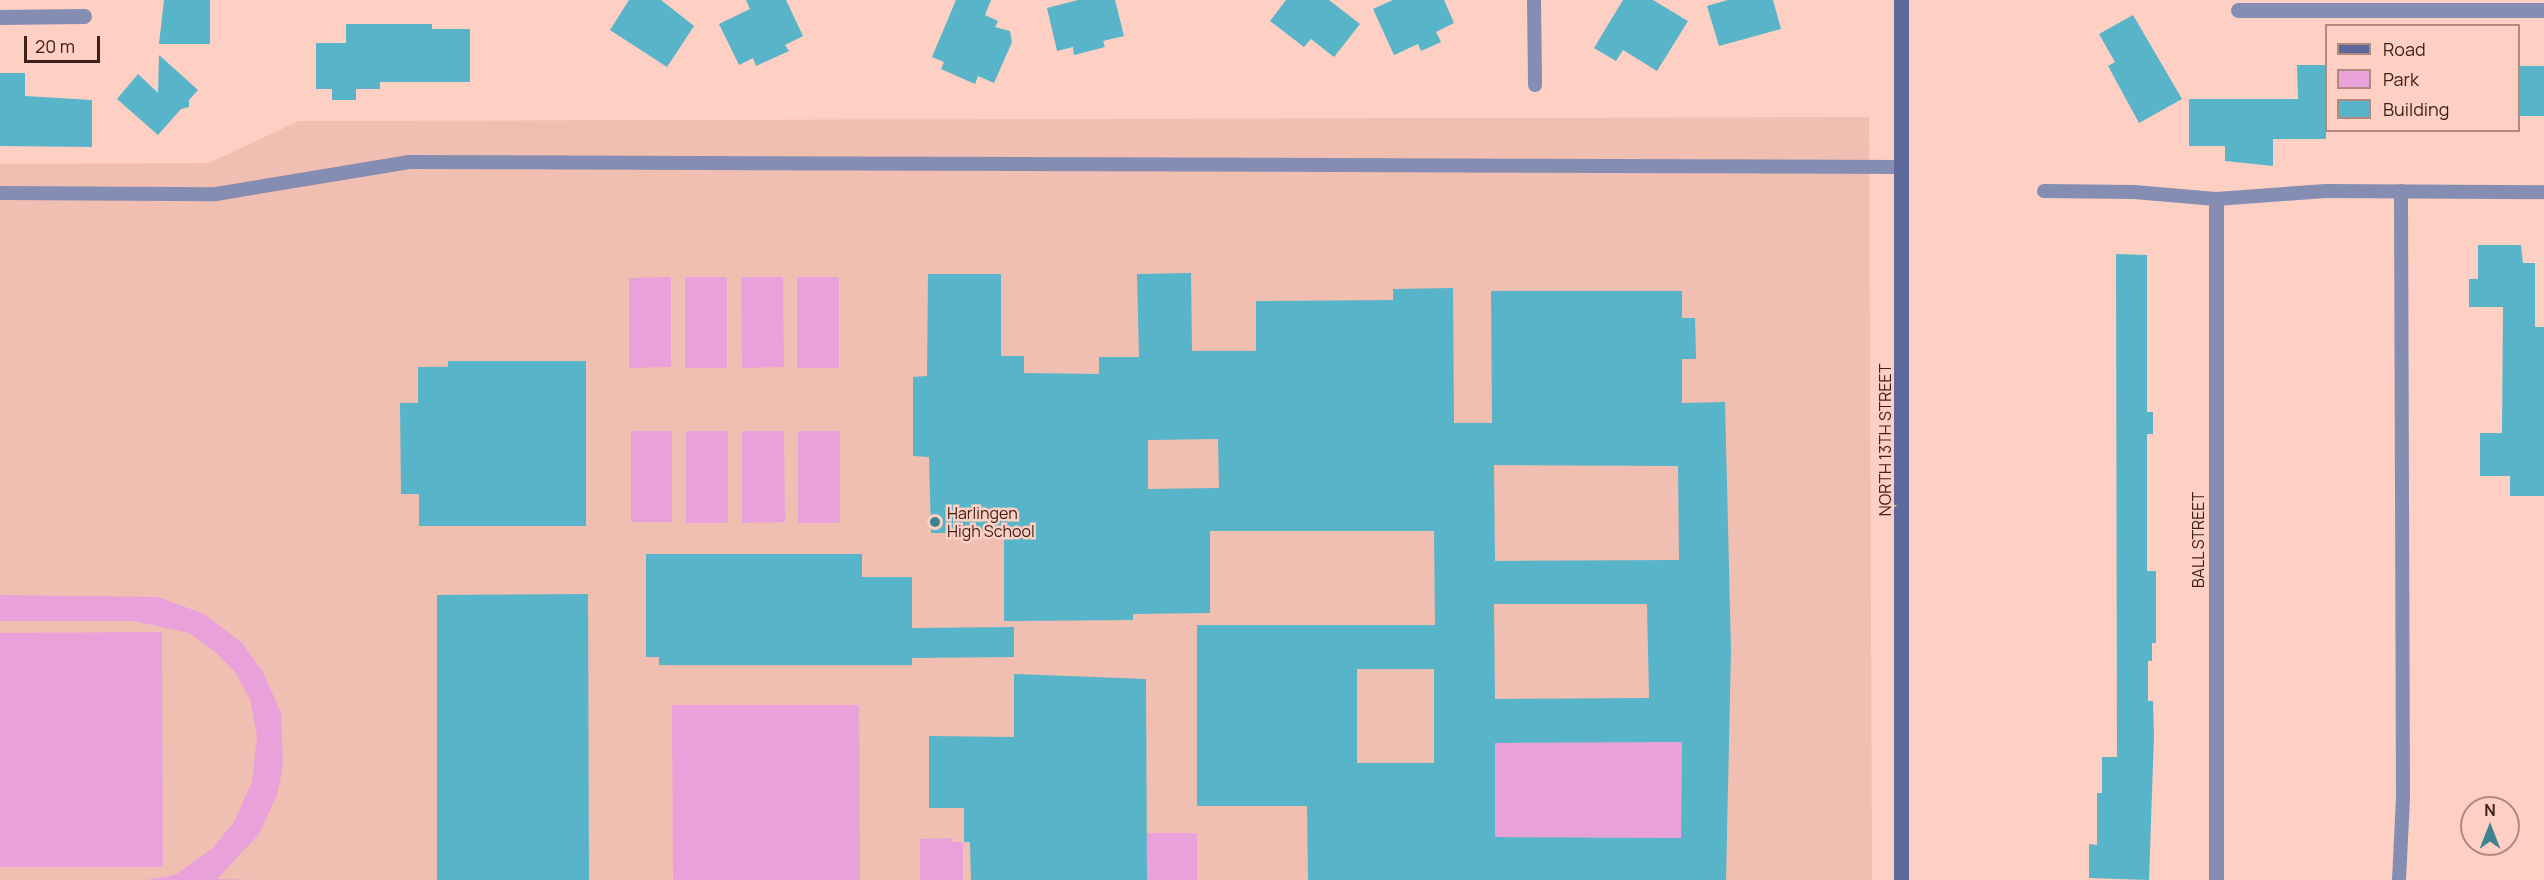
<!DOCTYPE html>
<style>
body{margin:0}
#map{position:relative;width:2544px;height:880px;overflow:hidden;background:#fecfc3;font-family:Manrope,sans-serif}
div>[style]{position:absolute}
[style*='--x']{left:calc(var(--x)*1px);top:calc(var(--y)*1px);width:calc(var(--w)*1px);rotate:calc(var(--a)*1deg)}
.built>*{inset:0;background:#f1beb2}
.green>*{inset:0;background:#e9a1da}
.building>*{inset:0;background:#57b4c9}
.lane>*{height:14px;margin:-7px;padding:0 7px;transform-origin:7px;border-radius:7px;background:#858eb2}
.street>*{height:15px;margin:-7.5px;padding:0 7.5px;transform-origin:7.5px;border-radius:7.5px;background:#858eb2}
.secondary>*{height:15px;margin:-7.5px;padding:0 7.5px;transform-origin:7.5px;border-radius:7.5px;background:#5d689b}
.dots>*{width:16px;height:16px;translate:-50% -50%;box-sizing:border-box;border:3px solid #fecfc3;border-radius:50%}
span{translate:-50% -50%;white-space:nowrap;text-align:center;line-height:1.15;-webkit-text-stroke:5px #fecfc3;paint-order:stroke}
.street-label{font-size:16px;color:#3e211a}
.poi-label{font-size:16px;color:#3e211a}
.left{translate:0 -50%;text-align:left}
.legend{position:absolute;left:2325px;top:24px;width:195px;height:108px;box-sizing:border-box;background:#fecfc3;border:2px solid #b1897f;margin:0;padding:8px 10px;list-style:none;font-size:18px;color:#3e211a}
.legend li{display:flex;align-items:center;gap:12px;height:30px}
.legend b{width:30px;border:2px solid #b1897f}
.north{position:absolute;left:2460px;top:796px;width:60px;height:60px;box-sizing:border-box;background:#fecfc3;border:2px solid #b1897f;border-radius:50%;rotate:0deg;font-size:16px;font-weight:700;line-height:24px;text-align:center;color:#3e211a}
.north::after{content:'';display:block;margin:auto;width:21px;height:27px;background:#3f8392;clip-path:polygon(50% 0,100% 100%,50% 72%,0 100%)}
.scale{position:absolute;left:24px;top:36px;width:76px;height:27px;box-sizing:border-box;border:3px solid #3e211a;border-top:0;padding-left:8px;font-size:18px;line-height:21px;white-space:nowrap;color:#3e211a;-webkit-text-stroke:4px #fecfc3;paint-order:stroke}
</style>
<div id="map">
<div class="built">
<div style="clip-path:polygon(1869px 117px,1872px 880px,0 880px,0 164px,209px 163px,299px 121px)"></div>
</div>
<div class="green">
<div style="clip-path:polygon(671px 277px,671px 367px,629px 368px,629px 278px)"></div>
<div style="clip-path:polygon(685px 277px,727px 277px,727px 368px,685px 368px)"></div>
<div style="clip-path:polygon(741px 277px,783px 277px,784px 367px,742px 368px)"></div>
<div style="clip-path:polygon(797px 277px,839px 277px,839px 368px,797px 368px)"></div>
<div style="clip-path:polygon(631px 431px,672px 431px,672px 522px,631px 522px)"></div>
<div style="clip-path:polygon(686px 431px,728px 431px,728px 523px,686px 523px)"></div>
<div style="clip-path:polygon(742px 431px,784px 431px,785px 522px,742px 523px)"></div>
<div style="clip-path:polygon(798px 431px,840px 431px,840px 523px,798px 523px)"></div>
<div style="clip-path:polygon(0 595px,158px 597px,204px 614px,242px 643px,263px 672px,281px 713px,283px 767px,277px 795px,259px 834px,217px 879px,258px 880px,0 880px,146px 880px,175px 875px,213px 848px,234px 822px,252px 782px,257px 736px,250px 699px,234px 671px,213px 650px,189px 633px,134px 621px,0 621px)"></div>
<div style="clip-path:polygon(162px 632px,163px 867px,0 867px,0 633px)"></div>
<div style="clip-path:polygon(672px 705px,859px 705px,860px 880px,673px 880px)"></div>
<div style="clip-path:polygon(1682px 742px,1681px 838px,1457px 837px,1495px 743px)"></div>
<div style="clip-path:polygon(1147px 833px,1197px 833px,1197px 880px,1147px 880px)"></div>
<div style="clip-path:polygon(952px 838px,952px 842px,963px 842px,963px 880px,920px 880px,920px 839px)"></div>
</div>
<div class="building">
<div style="clip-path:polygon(164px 0,210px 0,210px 44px,159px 44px)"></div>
<div style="clip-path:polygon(629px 0,661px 0,694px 26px,667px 67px,610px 30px)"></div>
<div style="clip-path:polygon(746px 0,786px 0,803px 36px,785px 45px,789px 51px,756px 66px,753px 58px,739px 65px,719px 24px,750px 9px)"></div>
<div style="clip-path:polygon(956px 0,991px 0,985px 15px,998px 21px,995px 27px,1010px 31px,1012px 42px,994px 83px,978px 76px,975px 84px,941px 69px,944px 62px,932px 57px)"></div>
<div style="clip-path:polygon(1078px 0,1115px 0,1124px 36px,1103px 41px,1105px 47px,1074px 55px,1073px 47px,1057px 51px,1047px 8px)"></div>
<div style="clip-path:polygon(1286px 0,1329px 0,1360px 24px,1334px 57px,1311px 39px,1304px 47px,1270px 21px)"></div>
<div style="clip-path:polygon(1393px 0,1444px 0,1454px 23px,1436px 32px,1441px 42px,1421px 51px,1418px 44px,1394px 55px,1373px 9px)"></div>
<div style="clip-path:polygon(1623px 0,1653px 0,1688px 21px,1657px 71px,1623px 50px,1616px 61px,1594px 48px)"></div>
<div style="clip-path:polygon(1728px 0,1773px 0,1781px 29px,1719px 46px,1707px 6px)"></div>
<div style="clip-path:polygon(2133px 15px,2182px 99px,2139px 123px,2108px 66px,2115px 62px,2099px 34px)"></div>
<div style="clip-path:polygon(346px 24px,432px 24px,432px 29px,470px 29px,470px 82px,380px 82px,380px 89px,356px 89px,356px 100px,332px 100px,332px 89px,316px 89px,316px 43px,346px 43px)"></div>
<div style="clip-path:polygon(159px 55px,198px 90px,189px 100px,189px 107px,181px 109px,158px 135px,117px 99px,138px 74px,158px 93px)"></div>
<div style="clip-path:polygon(2297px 65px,2326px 65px,2326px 139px,2273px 139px,2273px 166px,2225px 161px,2225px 146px,2189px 146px,2189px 99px,2298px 99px)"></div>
<div style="clip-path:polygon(2518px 66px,2544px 66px,2544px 116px,2518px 116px)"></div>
<div style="clip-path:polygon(0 73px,25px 73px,25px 96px,92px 100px,92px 147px,0 146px)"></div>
<div style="clip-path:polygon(2478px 245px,2521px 245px,2523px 263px,2535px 263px,2535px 327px,2544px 327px,2544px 496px,2510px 496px,2510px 476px,2480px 476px,2480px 433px,2502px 433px,2503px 307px,2469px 307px,2469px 279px,2478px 279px)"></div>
<div style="clip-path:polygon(2116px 254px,2147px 255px,2147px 412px,2153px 412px,2153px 434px,2147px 434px,2147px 571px,2156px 571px,2156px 643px,2152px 643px,2152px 661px,2148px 661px,2148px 701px,2153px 701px,2154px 735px,2149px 880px,2089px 878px,2089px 844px,2097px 845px,2097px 793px,2102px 793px,2102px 757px,2117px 757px)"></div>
<div style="clip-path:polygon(evenodd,1191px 273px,1192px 351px,1256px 351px,1256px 301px,1393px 300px,1393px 289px,1453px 288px,1454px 423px,1492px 423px,1491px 291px,1682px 291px,1682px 318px,1695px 318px,1696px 359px,1682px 359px,1682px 403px,1725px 402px,1731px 650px,1726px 880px,1308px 880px,1307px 806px,1197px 806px,1197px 625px,1435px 625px,1434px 531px,1210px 531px,1210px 613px,1133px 614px,1133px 620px,1004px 621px,1004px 533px,931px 533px,929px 457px,913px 456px,913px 377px,927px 376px,928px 274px,1001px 274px,1001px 356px,1024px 356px,1024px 373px,1099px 374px,1099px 357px,1139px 357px,1137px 274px,1191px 273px,1218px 439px,1219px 488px,1148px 489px,1148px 440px,1218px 439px,1191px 273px,1494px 465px,1678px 466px,1679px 560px,1495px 561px,1494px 465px,1191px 273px,1494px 604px,1647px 604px,1649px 698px,1495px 699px,1494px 604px,1191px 273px,1357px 669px,1434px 669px,1434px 763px,1357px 763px,1357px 669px,1191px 273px,1682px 742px,1681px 838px,1495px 837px,1495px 743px,1682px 742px)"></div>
<div style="clip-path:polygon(448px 361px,586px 361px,586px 526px,419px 526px,419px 494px,401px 494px,400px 403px,418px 403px,418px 367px,448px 367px)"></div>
<div style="clip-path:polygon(646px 554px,862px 554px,862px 577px,912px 577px,912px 628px,1014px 627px,1014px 657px,912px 658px,912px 665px,659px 665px,659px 657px,646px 657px)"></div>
<div style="clip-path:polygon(588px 594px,589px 880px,437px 880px,437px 595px)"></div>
<div style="clip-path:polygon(1014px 674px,1146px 679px,1147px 880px,971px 880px,970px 842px,964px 842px,964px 808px,929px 808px,929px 736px,1014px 737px)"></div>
</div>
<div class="lane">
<div style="--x:1534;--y:0;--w:85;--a:89.3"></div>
<div style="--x:2044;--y:191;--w:90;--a:0.6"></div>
<div style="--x:2134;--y:192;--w:82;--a:4.9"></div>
<div style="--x:2216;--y:199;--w:110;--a:-4.2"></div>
<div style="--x:2326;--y:191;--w:218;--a:0.3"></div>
<div style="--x:0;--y:193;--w:216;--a:0.3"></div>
<div style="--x:216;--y:194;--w:196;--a:-9.4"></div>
<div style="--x:409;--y:162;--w:1492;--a:0.19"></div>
<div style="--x:2399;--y:880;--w:82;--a:-87.2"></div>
<div style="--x:2403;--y:798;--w:607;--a:-90.19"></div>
</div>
<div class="street">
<div style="--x:2238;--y:10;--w:306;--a:0"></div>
<div style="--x:0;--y:17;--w:84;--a:-0.7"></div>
<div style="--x:2216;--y:199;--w:681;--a:90"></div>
</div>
<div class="secondary">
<div style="--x:1901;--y:0;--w:880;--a:90"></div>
</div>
<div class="dots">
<div style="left:935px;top:522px;background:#3f8392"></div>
</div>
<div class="street-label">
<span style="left:1885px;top:440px;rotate:-90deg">NORTH 13TH STREET</span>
<span style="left:2198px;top:540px;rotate:-90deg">BALL STREET</span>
</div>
<div class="poi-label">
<span class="left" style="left:947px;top:522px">Harlingen<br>High School</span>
</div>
<ul class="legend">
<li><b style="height:8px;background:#5d689b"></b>Road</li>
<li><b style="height:16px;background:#e9a1da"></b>Park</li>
<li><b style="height:16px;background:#57b4c9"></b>Building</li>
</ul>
<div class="north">N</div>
<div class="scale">20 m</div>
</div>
